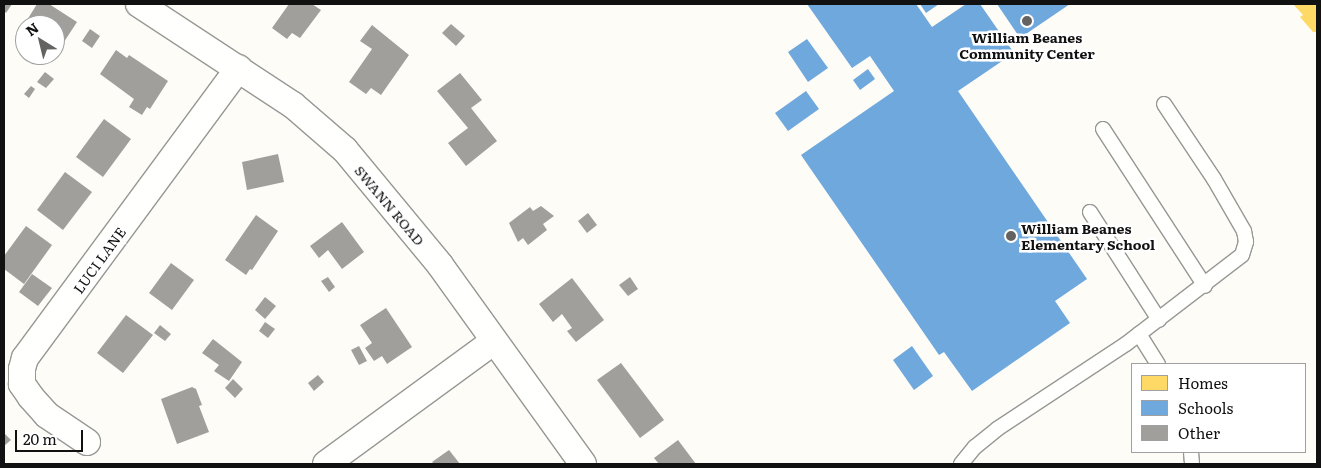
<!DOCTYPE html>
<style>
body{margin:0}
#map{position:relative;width:1321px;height:468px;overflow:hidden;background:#fdfcf7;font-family:Literata,serif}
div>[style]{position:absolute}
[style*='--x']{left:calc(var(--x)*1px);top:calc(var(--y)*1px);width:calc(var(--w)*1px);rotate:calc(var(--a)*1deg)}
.homes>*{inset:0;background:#ffd966}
.schools>*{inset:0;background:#6fa8dc}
.building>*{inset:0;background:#a19f9c}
.roads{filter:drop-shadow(1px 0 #979795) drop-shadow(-1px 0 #979795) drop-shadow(0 1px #979795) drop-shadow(0 -1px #979795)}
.lane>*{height:14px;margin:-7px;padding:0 7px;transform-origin:7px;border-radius:7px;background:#fffffe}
.street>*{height:26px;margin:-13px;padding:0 13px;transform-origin:13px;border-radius:13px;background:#fffffe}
.dots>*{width:14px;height:14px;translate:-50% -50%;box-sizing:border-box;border:2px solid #fff;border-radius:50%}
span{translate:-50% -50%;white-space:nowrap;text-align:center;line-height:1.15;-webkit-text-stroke:5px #fff;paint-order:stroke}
.poi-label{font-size:14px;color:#111;font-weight:700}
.left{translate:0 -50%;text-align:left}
.street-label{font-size:14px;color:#111}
.frame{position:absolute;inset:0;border:5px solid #111;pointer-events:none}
.legend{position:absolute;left:1131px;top:363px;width:175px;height:90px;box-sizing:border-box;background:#fff;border:1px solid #a0a0a0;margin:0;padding:6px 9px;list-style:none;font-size:15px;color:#111}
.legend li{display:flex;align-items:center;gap:10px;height:25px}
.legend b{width:25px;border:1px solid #a0a0a0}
.north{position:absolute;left:15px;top:15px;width:50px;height:50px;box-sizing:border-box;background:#fff;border:1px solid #a0a0a0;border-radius:50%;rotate:324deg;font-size:14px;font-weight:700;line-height:20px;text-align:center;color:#111}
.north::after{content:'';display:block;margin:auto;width:18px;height:22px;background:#646362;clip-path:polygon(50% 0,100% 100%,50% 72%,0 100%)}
.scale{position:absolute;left:15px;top:430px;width:68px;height:22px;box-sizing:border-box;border:2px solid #111;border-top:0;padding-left:6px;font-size:15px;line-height:18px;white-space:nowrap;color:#111;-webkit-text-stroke:4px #fff;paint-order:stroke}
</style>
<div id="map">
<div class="homes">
<div style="clip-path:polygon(1293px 4px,1317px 4px,1317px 32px,1313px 32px,1300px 17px,1303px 15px)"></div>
</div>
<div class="schools">
<div style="clip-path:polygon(807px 4px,916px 4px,932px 27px,966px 4px,980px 4px,1014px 53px,958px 91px,1087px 279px,1055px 301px,1070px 323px,972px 391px,944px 352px,939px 355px,801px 155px,894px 91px,870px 56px,852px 68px)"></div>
<div style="clip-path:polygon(920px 4px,939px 4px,926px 13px)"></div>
<div style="clip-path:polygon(997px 4px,1070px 4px,1020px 38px)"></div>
<div style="clip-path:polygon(807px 39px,828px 68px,808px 82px,788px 52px)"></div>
<div style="clip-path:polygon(868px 69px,875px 79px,860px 90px,853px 80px)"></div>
<div style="clip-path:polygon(806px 91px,819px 109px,788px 131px,775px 113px)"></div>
<div style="clip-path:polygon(912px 346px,933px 376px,914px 390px,893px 360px)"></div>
</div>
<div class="building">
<div style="clip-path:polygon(4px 4px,12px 4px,6px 13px,4px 11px)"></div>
<div style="clip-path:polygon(37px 4px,49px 4px,77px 22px,60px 48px,55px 45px,55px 25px,24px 25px)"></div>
<div style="clip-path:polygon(289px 4px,312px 4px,321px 10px,300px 38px,292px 33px,287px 39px,272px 28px)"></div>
<div style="clip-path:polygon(451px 24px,465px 36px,456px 46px,442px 33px)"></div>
<div style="clip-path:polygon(372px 25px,409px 55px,381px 95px,371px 88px,366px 94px,349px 82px,372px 49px,360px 41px)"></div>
<div style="clip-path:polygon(90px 29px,100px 36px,92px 48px,82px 41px)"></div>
<div style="clip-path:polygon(116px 50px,127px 58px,129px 55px,168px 81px,150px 109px,147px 107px,142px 115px,129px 107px,134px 99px,100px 74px)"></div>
<div style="clip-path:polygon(45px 72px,54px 79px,46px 88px,37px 82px)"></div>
<div style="clip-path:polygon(460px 73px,482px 100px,471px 108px,497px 141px,466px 166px,448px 143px,468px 128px,437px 91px)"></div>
<div style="clip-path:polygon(31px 86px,35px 89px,29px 98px,24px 94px)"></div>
<div style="clip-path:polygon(104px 119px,131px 139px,103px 177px,76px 157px)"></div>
<div style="clip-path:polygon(278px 154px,284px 182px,247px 190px,242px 162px)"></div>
<div style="clip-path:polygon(65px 172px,92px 192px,63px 230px,37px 210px)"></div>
<div style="clip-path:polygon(541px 206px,554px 216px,543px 224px,547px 230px,528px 245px,523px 238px,518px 242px,509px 223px,530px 207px,533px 211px)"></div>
<div style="clip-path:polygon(588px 213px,597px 225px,587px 233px,578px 221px)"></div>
<div style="clip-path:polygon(256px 215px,278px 231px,252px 270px,250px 269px,246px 275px,225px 260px)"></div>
<div style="clip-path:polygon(342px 222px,364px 252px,342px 269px,328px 250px,319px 258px,310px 246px)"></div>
<div style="clip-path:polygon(26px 226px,52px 245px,24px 284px,4px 269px,4px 256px)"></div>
<div style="clip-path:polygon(171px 263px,194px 280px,172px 310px,149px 293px)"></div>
<div style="clip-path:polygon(32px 274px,52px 288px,38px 306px,19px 292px)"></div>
<div style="clip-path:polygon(328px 277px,335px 287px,329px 292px,321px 281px)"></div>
<div style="clip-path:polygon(630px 277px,638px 289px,628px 296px,619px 285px)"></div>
<div style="clip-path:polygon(572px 278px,604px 320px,576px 342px,567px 331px,572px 328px,562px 314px,553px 322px,539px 304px)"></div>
<div style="clip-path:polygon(265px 297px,276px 306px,265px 319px,255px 310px)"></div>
<div style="clip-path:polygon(386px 308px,412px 347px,387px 364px,382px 356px,374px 361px,365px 348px,372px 343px,360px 325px)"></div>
<div style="clip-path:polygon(126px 315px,153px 335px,123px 373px,97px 353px)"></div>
<div style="clip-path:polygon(265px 322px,275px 329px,268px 338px,259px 331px)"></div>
<div style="clip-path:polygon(160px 325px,171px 334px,165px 341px,154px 333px)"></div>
<div style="clip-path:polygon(213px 339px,242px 362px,229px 381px,214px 371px,219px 365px,202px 353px)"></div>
<div style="clip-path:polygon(359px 346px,367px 361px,359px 365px,351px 350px)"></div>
<div style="clip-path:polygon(621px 363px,664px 420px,640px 438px,597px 380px)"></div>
<div style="clip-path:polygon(318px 375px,324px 382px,314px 391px,308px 383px)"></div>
<div style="clip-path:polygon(233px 379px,243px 389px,235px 398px,225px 388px)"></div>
<div style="clip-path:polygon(192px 387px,196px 389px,202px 405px,199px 406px,209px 432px,177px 444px,161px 399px)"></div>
<div style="clip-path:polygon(4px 433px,11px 440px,4px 446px)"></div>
<div style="clip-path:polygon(678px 440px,696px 464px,659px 464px,654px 458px)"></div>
<div style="clip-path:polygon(449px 450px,460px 464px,434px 464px,432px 462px)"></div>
</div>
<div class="roads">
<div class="lane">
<div style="--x:1103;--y:129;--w:187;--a:57"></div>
<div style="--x:1090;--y:212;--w:128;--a:57.4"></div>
<div style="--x:1139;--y:334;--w:36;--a:58"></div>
<div style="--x:1191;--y:452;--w:12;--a:85"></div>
<div style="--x:961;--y:464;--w:22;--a:-51"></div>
<div style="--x:975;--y:447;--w:28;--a:-39"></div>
<div style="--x:997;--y:429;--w:154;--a:-33.4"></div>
<div style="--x:1126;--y:344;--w:146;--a:-37.5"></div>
<div style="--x:1242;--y:255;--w:14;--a:-73"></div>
<div style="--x:1246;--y:242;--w:11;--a:-100"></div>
<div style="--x:1244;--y:231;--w:60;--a:-120"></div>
<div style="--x:1214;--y:179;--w:90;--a:-123.7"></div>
</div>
<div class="street">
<div style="--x:139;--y:4;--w:184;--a:33.3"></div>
<div style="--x:293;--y:105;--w:69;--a:40.9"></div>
<div style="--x:345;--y:150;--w:149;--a:50.4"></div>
<div style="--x:440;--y:265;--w:245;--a:54.3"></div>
<div style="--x:87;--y:442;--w:48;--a:-146"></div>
<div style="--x:47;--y:415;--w:24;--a:-132"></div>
<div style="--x:31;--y:397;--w:16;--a:-125"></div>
<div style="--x:22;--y:384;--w:15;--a:-90"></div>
<div style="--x:22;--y:369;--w:11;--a:-75"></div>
<div style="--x:25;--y:358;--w:360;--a:-53.6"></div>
<div style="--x:326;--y:464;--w:208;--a:-36.2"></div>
</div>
</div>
<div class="dots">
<div style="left:1027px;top:21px;background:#646362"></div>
<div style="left:1011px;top:236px;background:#646362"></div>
</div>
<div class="poi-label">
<span style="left:1027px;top:45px">William Beanes<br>Community Center</span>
<span class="left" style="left:1021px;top:236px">William Beanes<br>Elementary School</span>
</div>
<div class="street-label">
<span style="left:390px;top:205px;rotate:50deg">SWANN ROAD</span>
<span style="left:99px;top:260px;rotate:-54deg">LUCI LANE</span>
</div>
<div class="frame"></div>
<ul class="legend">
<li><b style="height:14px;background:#ffd966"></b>Homes</li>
<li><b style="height:14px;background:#6fa8dc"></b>Schools</li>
<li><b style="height:14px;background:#a19f9c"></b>Other</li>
</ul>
<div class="north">N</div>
<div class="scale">20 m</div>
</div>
